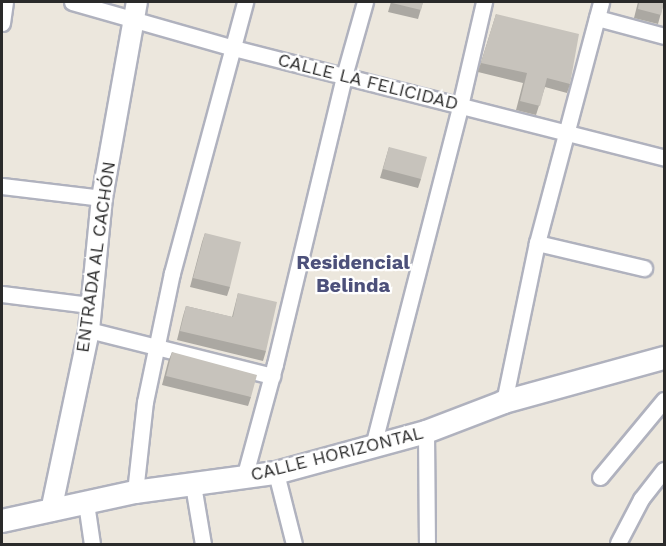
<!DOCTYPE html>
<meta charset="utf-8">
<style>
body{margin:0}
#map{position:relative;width:666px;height:546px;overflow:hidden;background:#ece7dd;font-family:"Work Sans",sans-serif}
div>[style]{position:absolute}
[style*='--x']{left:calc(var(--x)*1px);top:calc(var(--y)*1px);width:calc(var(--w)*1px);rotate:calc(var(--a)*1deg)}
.roads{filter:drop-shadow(2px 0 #b0b2be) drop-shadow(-2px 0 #b0b2be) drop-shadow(0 2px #b0b2be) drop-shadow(0 -2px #b0b2be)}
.minor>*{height:15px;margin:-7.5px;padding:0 7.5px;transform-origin:7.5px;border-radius:7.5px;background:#fff}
.tertiary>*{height:20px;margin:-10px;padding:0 10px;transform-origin:10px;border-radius:10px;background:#fff}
.secondary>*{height:22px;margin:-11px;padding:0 11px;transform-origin:11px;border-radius:11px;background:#fff}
.wall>*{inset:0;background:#aba8a2}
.building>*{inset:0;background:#c7c3bc}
span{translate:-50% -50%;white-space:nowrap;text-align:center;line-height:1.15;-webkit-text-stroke:4.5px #fff;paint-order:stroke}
.street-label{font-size:18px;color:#2a2a2a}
.neighbourhood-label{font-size:20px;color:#4c507a;font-weight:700}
.frame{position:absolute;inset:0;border:3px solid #2a2a2a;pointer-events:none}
</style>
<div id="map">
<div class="roads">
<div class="minor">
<div style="--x:72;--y:2;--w:168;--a:15.9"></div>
<div style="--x:234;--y:48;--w:444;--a:14.3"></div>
<div style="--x:597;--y:18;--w:69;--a:15"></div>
<div style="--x:2;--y:23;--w:21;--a:-82"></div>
<div style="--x:2;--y:186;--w:101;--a:6.8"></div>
<div style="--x:537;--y:243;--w:110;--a:13.2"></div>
<div style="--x:2;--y:294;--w:88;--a:7.2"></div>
<div style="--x:89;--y:330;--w:189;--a:14.1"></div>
<div style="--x:504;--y:402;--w:162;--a:-78.3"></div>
<div style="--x:537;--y:243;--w:249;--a:-75.1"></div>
<div style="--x:426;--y:432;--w:112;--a:89.5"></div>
<div style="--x:373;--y:446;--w:351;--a:-75.6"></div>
<div style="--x:460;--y:106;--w:107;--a:-77"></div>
<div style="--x:276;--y:473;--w:73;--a:75.8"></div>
<div style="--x:600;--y:477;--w:100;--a:-50.3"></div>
<div style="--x:244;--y:478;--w:118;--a:-74.8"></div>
<div style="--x:275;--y:364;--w:296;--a:-76.5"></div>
<div style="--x:344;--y:76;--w:77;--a:-74.2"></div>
<div style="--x:193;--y:485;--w:60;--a:80.4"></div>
<div style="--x:135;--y:492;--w:91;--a:-83.7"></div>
<div style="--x:145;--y:402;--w:132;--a:-78.2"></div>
<div style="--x:172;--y:273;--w:281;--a:-74.9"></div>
<div style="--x:86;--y:503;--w:41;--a:81.7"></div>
<div style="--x:618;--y:543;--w:50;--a:-62.4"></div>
<div style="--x:641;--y:499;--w:37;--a:-52"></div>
</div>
<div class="tertiary">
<div style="--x:51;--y:511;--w:185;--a:-78.1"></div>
<div style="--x:89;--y:330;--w:133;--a:-84.4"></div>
<div style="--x:102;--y:198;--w:199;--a:-79.9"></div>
</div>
<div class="secondary">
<div style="--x:2;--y:521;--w:136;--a:-12.3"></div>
<div style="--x:135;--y:492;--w:142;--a:-7.7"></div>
<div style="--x:276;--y:473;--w:156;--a:-15.3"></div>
<div style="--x:426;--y:432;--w:84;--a:-21"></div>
<div style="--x:504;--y:402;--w:166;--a:-15.4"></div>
</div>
</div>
<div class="wall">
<div style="clip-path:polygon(391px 2px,423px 2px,418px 19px,388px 12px)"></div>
<div style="clip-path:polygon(638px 2px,664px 2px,658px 24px,634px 18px)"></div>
<div style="clip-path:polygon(496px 14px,570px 84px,567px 93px,545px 87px,536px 115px,516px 110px,523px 83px,478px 72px)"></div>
<div style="clip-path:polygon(389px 147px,421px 179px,418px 188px,380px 178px)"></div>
<div style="clip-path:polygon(205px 233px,230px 287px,227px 296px,190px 287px,202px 242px)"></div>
<div style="clip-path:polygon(238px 293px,266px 351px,263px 361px,177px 340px,183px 316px,186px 306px,232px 317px)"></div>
<div style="clip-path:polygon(172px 352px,251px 397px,248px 406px,162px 385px,168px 362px)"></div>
</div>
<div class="building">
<div style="clip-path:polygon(392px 2px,423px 2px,421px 10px,392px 3px)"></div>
<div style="clip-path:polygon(639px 2px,664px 2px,661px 15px,638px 9px)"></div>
<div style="clip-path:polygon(496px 14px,579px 34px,570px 84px,547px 78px,540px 106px,520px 101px,527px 73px,481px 63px)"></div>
<div style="clip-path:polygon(389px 147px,427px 157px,421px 179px,383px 169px)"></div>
<div style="clip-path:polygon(205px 233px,241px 242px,230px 287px,193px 278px)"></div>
<div style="clip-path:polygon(238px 293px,277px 302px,266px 351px,180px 331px,186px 306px,233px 317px)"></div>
<div style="clip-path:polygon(172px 352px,257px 375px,251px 397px,166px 376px)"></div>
</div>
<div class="street-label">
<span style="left:368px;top:82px;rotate:14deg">CALLE LA FELICIDAD</span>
<span style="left:96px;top:257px;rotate:-82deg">ENTRADA AL CACHÓN</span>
<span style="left:337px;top:454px;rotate:-14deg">CALLE HORIZONTAL</span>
</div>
<div class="neighbourhood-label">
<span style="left:353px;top:274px">Residencial<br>Belinda</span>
</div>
<div class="frame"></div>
</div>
